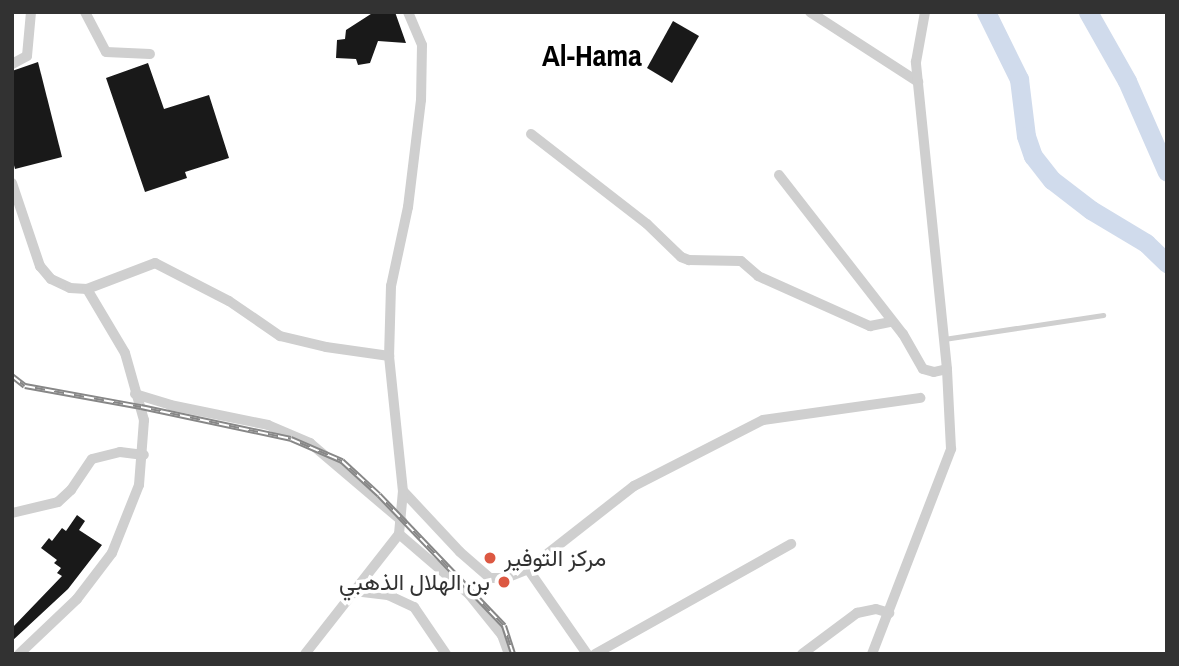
<!DOCTYPE html>
<meta charset="utf-8">
<style>
body{margin:0}
#map{position:relative;width:1179px;height:666px;overflow:hidden;background:#fff;font-family:"Archivo Narrow",Vazirmatn,sans-serif}
div>[style]{position:absolute}
[style*='--x']{left:calc(var(--x)*1px);top:calc(var(--y)*1px);width:calc(var(--w)*1px);rotate:calc(var(--a)*1deg)}
.river>*{height:19px;margin:-9.5px;padding:0 9.5px;transform-origin:9.5px;border-radius:9.5px;background:#d0dbec}
.building>*{inset:0;background:#191919}
.lane>*{height:5px;margin:-2.5px;padding:0 2.5px;transform-origin:2.5px;border-radius:2.5px;background:#cfcfcf}
.street>*{height:10px;margin:-5px;padding:0 5px;transform-origin:5px;border-radius:5px;background:#cfcfcf}
.rail>*{height:6px;margin-top:-3px;transform-origin:0;background:repeating-linear-gradient(90deg,#fff 0 10px,#878787 0 20px);box-sizing:border-box;border-block:2px solid #878787}
.dots>*{width:19px;height:19px;translate:-50% -50%;box-sizing:border-box;border:4px solid #fff;border-radius:50%}
span{translate:-50% -50%;white-space:nowrap;text-align:center;line-height:1.15;-webkit-text-stroke:7px #fff;paint-order:stroke}
.poi-label{font-size:23px;color:#323232}
.left{translate:0 -50%;text-align:left}
.right{translate:-100% -50%;text-align:right}
.district-label{font-size:30px;color:#000;font-weight:700}
.frame{position:absolute;inset:0;border:14px solid #323232;pointer-events:none}
</style>
<div id="map">
<div class="river">
<div style="--x:986;--y:12;--w:75;--a:63.8"></div>
<div style="--x:1019;--y:79;--w:57;--a:83"></div>
<div style="--x:1026;--y:136;--w:21;--a:71"></div>
<div style="--x:1033;--y:156;--w:31;--a:52"></div>
<div style="--x:1052;--y:180;--w:49;--a:37.6"></div>
<div style="--x:1091;--y:210;--w:64;--a:31"></div>
<div style="--x:1146;--y:243;--w:29;--a:44"></div>
<div style="--x:1088;--y:12;--w:79;--a:60.5"></div>
<div style="--x:1127;--y:81;--w:99;--a:66.3"></div>
</div>
<div class="building">
<div style="clip-path:polygon(374px 12px,395px 12px,406px 43px,378px 41px,370px 63px,358px 65px,356px 59px,336px 58px,337px 40px,345px 39px,346px 30px)"></div>
<div style="clip-path:polygon(673px 21px,699px 36px,672px 83px,647px 68px)"></div>
<div style="clip-path:polygon(38px 62px,62px 157px,15px 169px,12px 158px,12px 71px)"></div>
<div style="clip-path:polygon(148px 63px,164px 109px,209px 95px,229px 158px,185px 172px,187px 178px,145px 192px,106px 78px)"></div>
<div style="clip-path:polygon(77px 515px,85px 521px,79px 530px,102px 545px,68px 589px,12px 641px,12px 628px,62px 576px,57px 573px,61px 568px,54px 563px,57px 560px,41px 548px,49px 538px,52px 541px,62px 528px,66px 531px)"></div>
</div>
<div class="lane">
<div style="--x:944;--y:339;--w:161;--a:-8.6"></div>
</div>
<div class="street">
<div style="--x:85;--y:12;--w:45;--a:62.3"></div>
<div style="--x:106;--y:52;--w:44;--a:2.6"></div>
<div style="--x:408;--y:12;--w:36;--a:67"></div>
<div style="--x:422;--y:45;--w:55;--a:91"></div>
<div style="--x:421;--y:100;--w:108;--a:96.9"></div>
<div style="--x:408;--y:207;--w:81;--a:102.1"></div>
<div style="--x:391;--y:286;--w:70;--a:91.6"></div>
<div style="--x:389;--y:356;--w:136;--a:84.1"></div>
<div style="--x:403;--y:491;--w:83;--a:46.9"></div>
<div style="--x:460;--y:552;--w:40;--a:41"></div>
<div style="--x:490;--y:578;--w:16;--a:0"></div>
<div style="--x:506;--y:578;--w:24;--a:-22"></div>
<div style="--x:528;--y:569;--w:135;--a:-38.1"></div>
<div style="--x:634;--y:486;--w:145;--a:-27.1"></div>
<div style="--x:763;--y:420;--w:159;--a:-8"></div>
<div style="--x:810;--y:12;--w:129;--a:32.9"></div>
<div style="--x:12;--y:64;--w:17;--a:-28"></div>
<div style="--x:27;--y:56;--w:44;--a:-84.8"></div>
<div style="--x:531;--y:134;--w:147;--a:37.8"></div>
<div style="--x:647;--y:224;--w:47;--a:44.1"></div>
<div style="--x:681;--y:257;--w:9;--a:21"></div>
<div style="--x:689;--y:260;--w:52;--a:1.1"></div>
<div style="--x:741;--y:261;--w:23;--a:41"></div>
<div style="--x:758;--y:276;--w:123;--a:24.1"></div>
<div style="--x:870;--y:326;--w:20;--a:-11"></div>
<div style="--x:779;--y:175;--w:202;--a:52.1"></div>
<div style="--x:903;--y:334;--w:40;--a:60.3"></div>
<div style="--x:923;--y:369;--w:11;--a:15"></div>
<div style="--x:934;--y:372;--w:13;--a:-13"></div>
<div style="--x:12;--y:183;--w:88;--a:71.4"></div>
<div style="--x:40;--y:266;--w:17;--a:50"></div>
<div style="--x:51;--y:279;--w:21;--a:25"></div>
<div style="--x:70;--y:288;--w:17;--a:3"></div>
<div style="--x:87;--y:289;--w:74;--a:59.3"></div>
<div style="--x:125;--y:353;--w:70;--a:74.2"></div>
<div style="--x:144;--y:420;--w:65;--a:94.4"></div>
<div style="--x:139;--y:485;--w:73;--a:111.7"></div>
<div style="--x:112;--y:553;--w:58;--a:127.3"></div>
<div style="--x:77;--y:599;--w:80;--a:136.5"></div>
<div style="--x:87;--y:289;--w:73;--a:-20.9"></div>
<div style="--x:155;--y:263;--w:83;--a:27.2"></div>
<div style="--x:229;--y:301;--w:62;--a:34.5"></div>
<div style="--x:280;--y:336;--w:47;--a:13.4"></div>
<div style="--x:326;--y:347;--w:64;--a:8.1"></div>
<div style="--x:135;--y:394;--w:37;--a:17"></div>
<div style="--x:170;--y:405;--w:100;--a:11.5"></div>
<div style="--x:268;--y:425;--w:46;--a:23.2"></div>
<div style="--x:310;--y:443;--w:121;--a:40.3"></div>
<div style="--x:12;--y:513;--w:47;--a:-13.4"></div>
<div style="--x:58;--y:502;--w:18;--a:-43"></div>
<div style="--x:71;--y:490;--w:37;--a:-56"></div>
<div style="--x:92;--y:459;--w:29;--a:-14"></div>
<div style="--x:120;--y:452;--w:24;--a:7"></div>
<div style="--x:399;--y:534;--w:92;--a:40.6"></div>
<div style="--x:469;--y:594;--w:53;--a:51.2"></div>
<div style="--x:502;--y:635;--w:20;--a:70"></div>
<div style="--x:528;--y:569;--w:103;--a:55.2"></div>
<div style="--x:354;--y:591;--w:34;--a:7"></div>
<div style="--x:388;--y:595;--w:29;--a:25"></div>
<div style="--x:414;--y:607;--w:57;--a:55.8"></div>
<div style="--x:305;--y:654;--w:152;--a:-51.9"></div>
<div style="--x:399;--y:534;--w:43;--a:-84.7"></div>
<div style="--x:595;--y:654;--w:225;--a:-29.3"></div>
<div style="--x:802;--y:654;--w:69;--a:-36.7"></div>
<div style="--x:857;--y:613;--w:19;--a:-12"></div>
<div style="--x:876;--y:609;--w:14;--a:17"></div>
<div style="--x:872;--y:654;--w:220;--a:-68.9"></div>
<div style="--x:951;--y:449;--w:80;--a:-92.9"></div>
<div style="--x:947;--y:369;--w:309;--a:-95.8"></div>
<div style="--x:916;--y:62;--w:51;--a:-79.8"></div>
</div>
<div class="rail">
<div style="--x:12;--y:376;--w:16;--a:38"></div>
<div style="--x:25;--y:386;--w:118;--a:10.3"></div>
<div style="--x:141;--y:407;--w:153;--a:12"></div>
<div style="--x:291;--y:439;--w:56;--a:23.3"></div>
<div style="--x:342;--y:461;--w:50;--a:42.6"></div>
<div style="--x:379;--y:495;--w:181;--a:46.3"></div>
<div style="--x:504;--y:626;--w:29;--a:72"></div>
</div>
<div class="dots">
<div style="left:490px;top:558px;background:#dc5842"></div>
<div style="left:504px;top:582px;background:#dc5842"></div>
</div>
<div class="poi-label">
<span class="left" style="left:504px;top:558px">مركز التوفير</span>
<span class="right" style="left:490px;top:582px">بن الهلال الذهبي</span>
</div>
<div class="district-label">
<span style="left:592px;top:55px">Al-Hama</span>
</div>
<div class="frame"></div>
</div>
